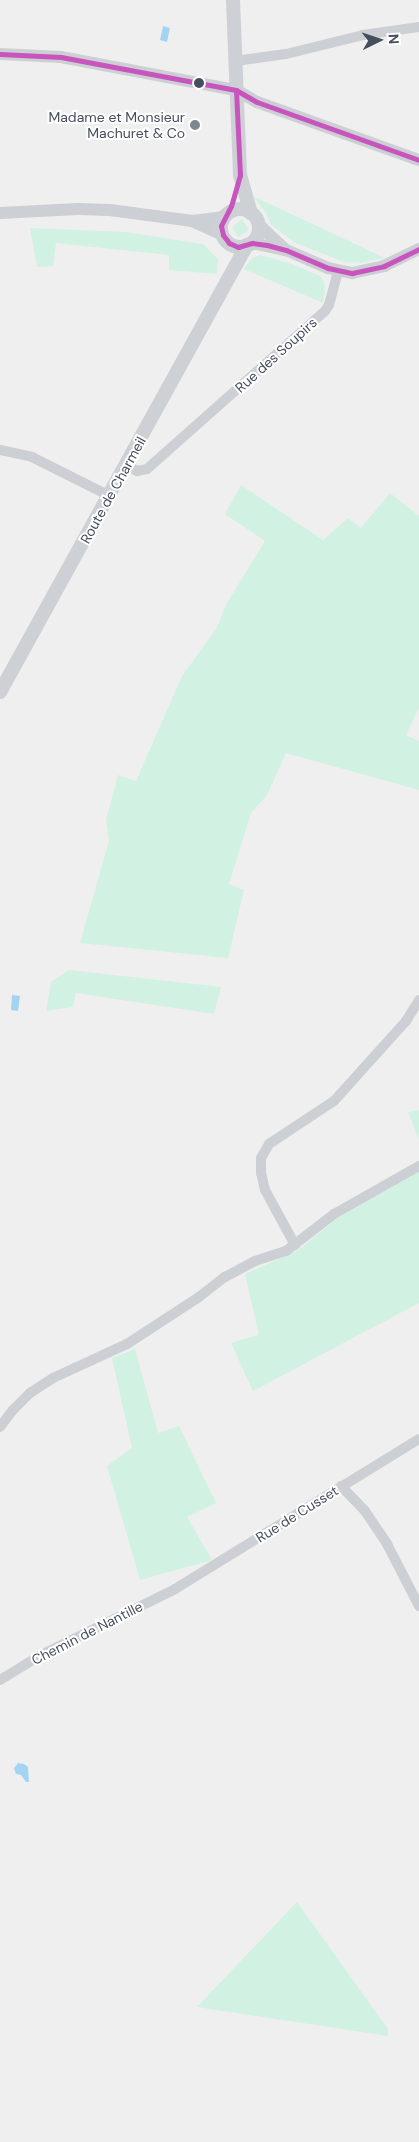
<!DOCTYPE html>
<style>
body{margin:0}
#map{position:relative;width:419px;height:2142px;overflow:hidden;background:#f0efef;font-family:"DM Sans",sans-serif}
div>[style]{position:absolute}
[style*='--x']{left:calc(var(--x)*1px);top:calc(var(--y)*1px);width:calc(var(--w)*1px);rotate:calc(var(--a)*1deg)}
.green>*{inset:0;background:#d1f1e2}
.water>*{inset:0;background:#a3d5f2}
.minor>*{height:10px;margin:-5px;padding:0 5px;transform-origin:5px;border-radius:5px;background:#cccfd3}
.tertiary>*{height:12px;margin:-6px;padding:0 6px;transform-origin:6px;border-radius:6px;background:#cccfd3}
.secondary>*{height:14px;margin:-7px;padding:0 7px;transform-origin:7px;border-radius:7px;background:#cdd0d4}
.secondary>.ring{margin:-7px;padding:0;box-sizing:content-box;background:none;border:14px solid #cdd0d4;border-radius:50%}
.bus-1>*{height:5px;margin:-2.5px;padding:0 2.5px;transform-origin:2.5px;border-radius:2.5px;background:#c855be}
.dots>*{width:14px;height:14px;translate:-50% -50%;box-sizing:border-box;border:2px solid #fff;border-radius:50%}
span{translate:-50% -50%;white-space:nowrap;text-align:center;line-height:1.15;-webkit-text-stroke:4px #fff;paint-order:stroke}
.poi-label{font-size:14px;color:#454e5d}
.right{translate:-100% -50%;text-align:right}
.street-label{font-size:14px;color:#454e5d}
.north{position:absolute;left:354px;top:15px;width:50px;height:50px;-webkit-text-stroke:4px #fff;paint-order:stroke;rotate:86deg;font-size:14px;font-weight:700;line-height:20px;text-align:center;color:#454e5d}
.north::after{content:'';display:block;margin:auto;width:18px;height:22px;background:#454e5d;clip-path:polygon(50% 0,100% 100%,50% 72%,0 100%)}
</style>
<div id="map">
<div class="green">
<div style="clip-path:polygon(253px 196px,385px 258px,360px 263px,344px 262px,296px 243px,271px 225px,266px 213px)"></div>
<div style="clip-path:polygon(242px 219px,249px 230px,238px 237px,232px 227px)"></div>
<div style="clip-path:polygon(30px 228px,125px 232px,203px 244px,218px 259px,217px 274px,169px 270px,169px 255px,56px 243px,53px 266px,37px 267px)"></div>
<div style="clip-path:polygon(260px 255px,292px 264px,320px 276px,324px 281px,325px 291px,323px 303px,244px 269px,252px 258px)"></div>
<div style="clip-path:polygon(241px 485px,323px 540px,348px 518px,361px 528px,390px 493px,419px 516px,419px 708px,406px 735px,419px 741px,419px 790px,286px 753px,267px 795px,251px 813px,229px 884px,244px 890px,228px 958px,80px 943px,109px 841px,106px 820px,118px 775px,136px 781px,182px 676px,216px 629px,227px 603px,265px 541px,225px 514px)"></div>
<div style="clip-path:polygon(69px 970px,221px 987px,214px 1014px,76px 993px,73px 1007px,46px 1011px,51px 982px)"></div>
<div style="clip-path:polygon(419px 1110px,419px 1140px,408px 1112px)"></div>
<div style="clip-path:polygon(419px 1172px,419px 1303px,253px 1391px,231px 1343px,259px 1335px,245px 1274px,297px 1251px,339px 1217px)"></div>
<div style="clip-path:polygon(135px 1349px,158px 1433px,179px 1426px,216px 1503px,187px 1517px,212px 1560px,140px 1580px,107px 1466px,132px 1448px,112px 1358px)"></div>
<div style="clip-path:polygon(297px 1902px,388px 2029px,388px 2036px,197px 2007px)"></div>
</div>
<div class="water">
<div style="clip-path:polygon(163px 26px,170px 28px,167px 42px,160px 40px)"></div>
<div style="clip-path:polygon(12px 995px,20px 996px,18px 1011px,11px 1010px)"></div>
<div style="clip-path:polygon(18px 1763px,24px 1764px,28px 1767px,29px 1782px,26px 1782px,21px 1775px,16px 1774px,14px 1768px)"></div>
</div>
<div class="minor">
<div style="--x:235;--y:61;--w:51;--a:-7.8"></div>
<div style="--x:286;--y:54;--w:79;--a:-13.9"></div>
<div style="--x:363;--y:35;--w:57;--a:-8.1"></div>
<div style="--x:0;--y:450;--w:33;--a:12"></div>
<div style="--x:32;--y:457;--w:87;--a:26.6"></div>
<div style="--x:127;--y:465;--w:12;--a:31"></div>
<div style="--x:137;--y:471;--w:10;--a:-11"></div>
<div style="--x:147;--y:469;--w:238;--a:-41.6"></div>
<div style="--x:325;--y:311;--w:7;--a:-56"></div>
<div style="--x:329;--y:305;--w:35;--a:-75"></div>
<div style="--x:295;--y:1245;--w:63;--a:-118.6"></div>
<div style="--x:265;--y:1190;--w:17;--a:-103"></div>
<div style="--x:261;--y:1173;--w:15;--a:-90"></div>
<div style="--x:261;--y:1158;--w:16;--a:-60"></div>
<div style="--x:269;--y:1144;--w:78;--a:-33.5"></div>
<div style="--x:334;--y:1101;--w:108;--a:-48"></div>
<div style="--x:406;--y:1021;--w:25;--a:-58"></div>
<div style="--x:0;--y:1427;--w:21;--a:-53"></div>
<div style="--x:13;--y:1410;--w:24;--a:-45"></div>
<div style="--x:30;--y:1393;--w:27;--a:-33"></div>
<div style="--x:53;--y:1378;--w:81;--a:-24.7"></div>
<div style="--x:127;--y:1344;--w:86;--a:-33.1"></div>
<div style="--x:199;--y:1297;--w:33;--a:-38"></div>
<div style="--x:225;--y:1277;--w:34;--a:-28"></div>
<div style="--x:255;--y:1261;--w:33;--a:-18"></div>
<div style="--x:286;--y:1251;--w:61;--a:-37.6"></div>
<div style="--x:334;--y:1214;--w:98;--a:-29.5"></div>
<div style="--x:341;--y:1486;--w:35;--a:46"></div>
<div style="--x:365;--y:1511;--w:40;--a:56"></div>
<div style="--x:387;--y:1544;--w:70;--a:62.7"></div>
<div style="--x:0;--y:1680;--w:46;--a:-31.6"></div>
<div style="--x:39;--y:1656;--w:152;--a:-26.2"></div>
<div style="--x:175;--y:1589;--w:286;--a:-31.6"></div>
</div>
<div class="tertiary">
<div style="--x:0;--y:54;--w:61;--a:2.8"></div>
<div style="--x:61;--y:57;--w:178;--a:10.7"></div>
<div style="--x:236;--y:90;--w:24;--a:30"></div>
<div style="--x:257;--y:102;--w:172;--a:19.7"></div>
<div style="--x:0;--y:213;--w:78;--a:-2.9"></div>
<div style="--x:78;--y:209;--w:32;--a:2"></div>
<div style="--x:110;--y:210;--w:83;--a:7.6"></div>
<div style="--x:192;--y:221;--w:33;--a:-7"></div>
<div style="--x:194;--y:222;--w:32;--a:24"></div>
<div style="--x:259;--y:225;--w:34;--a:43"></div>
<div style="--x:252;--y:243;--w:35;--a:12"></div>
<div style="--x:286;--y:250;--w:46;--a:23.2"></div>
<div style="--x:328;--y:268;--w:25;--a:12"></div>
<div style="--x:352;--y:273;--w:33;--a:-12"></div>
<div style="--x:384;--y:266;--w:39;--a:-26"></div>
</div>
<div class="secondary">
<div style="--x:233;--y:0;--w:175;--a:87.7"></div>
<div style="--x:240;--y:175;--w:40;--a:74"></div>
<div class="ring" style="left:221px;top:209px;width:24px;height:24px"></div>
<div style="--x:0;--y:692;--w:511;--a:-61.08"></div>
</div>
<div class="bus-1">
<div style="--x:0;--y:54;--w:61;--a:2.8"></div>
<div style="--x:61;--y:57;--w:178;--a:10.7"></div>
<div style="--x:236;--y:90;--w:24;--a:30"></div>
<div style="--x:257;--y:102;--w:172;--a:19.7"></div>
<div style="--x:236;--y:90;--w:85;--a:87.3"></div>
<div style="--x:240;--y:175;--w:32;--a:106"></div>
<div style="--x:231;--y:206;--w:22;--a:117"></div>
<div style="--x:221;--y:226;--w:9;--a:77"></div>
<div style="--x:223;--y:235;--w:10;--a:53"></div>
<div style="--x:229;--y:243;--w:10;--a:24"></div>
<div style="--x:238;--y:247;--w:15;--a:-16"></div>
<div style="--x:252;--y:243;--w:15;--a:8"></div>
<div style="--x:267;--y:245;--w:20;--a:15"></div>
<div style="--x:286;--y:250;--w:46;--a:23.2"></div>
<div style="--x:328;--y:268;--w:25;--a:12"></div>
<div style="--x:352;--y:273;--w:33;--a:-12"></div>
<div style="--x:384;--y:266;--w:39;--a:-26"></div>
</div>
<div class="dots">
<div style="left:199px;top:83px;background:#454e5d"></div>
<div style="left:195px;top:125px;background:#818690"></div>
</div>
<div class="poi-label">
<span class="right" style="left:185px;top:125px">Madame et Monsieur<br>Machuret &amp; Co</span>
</div>
<div class="street-label">
<span style="left:276px;top:355px;rotate:-42deg">Rue des Soupirs</span>
<span style="left:113px;top:490px;rotate:-61deg">Route de Charmeil</span>
<span style="left:297px;top:1514px;rotate:-32deg">Rue de Cusset</span>
<span style="left:87px;top:1633px;rotate:-27deg">Chemin de Nantille</span>
</div>
<div class="north">N</div>
</div>
